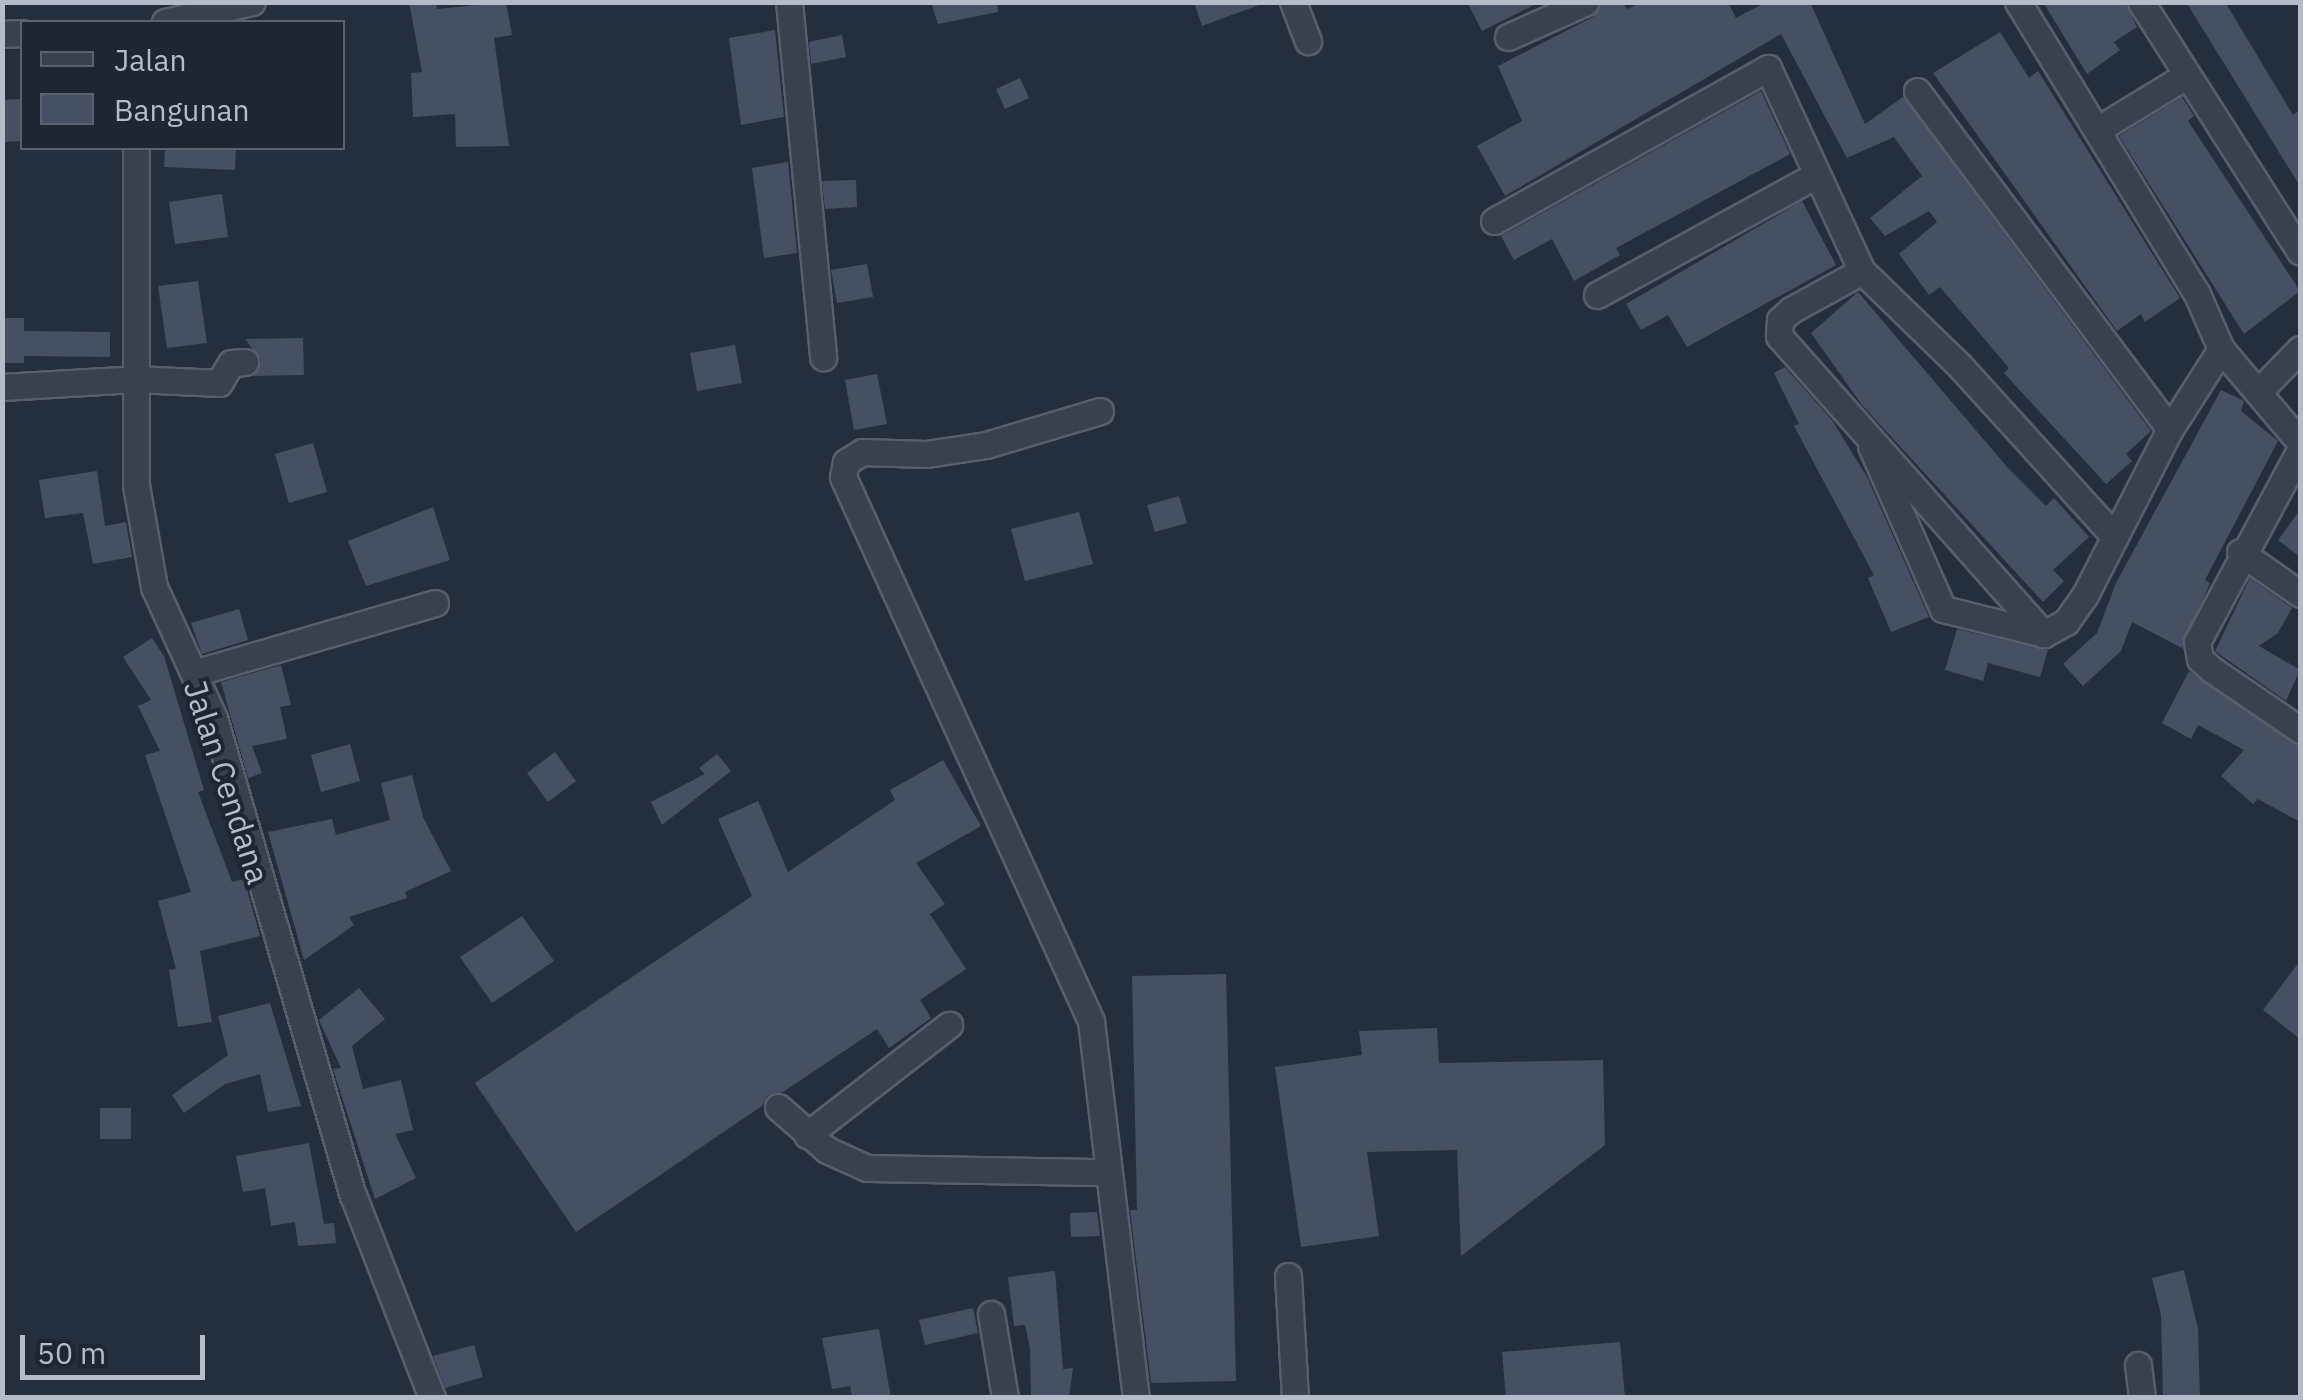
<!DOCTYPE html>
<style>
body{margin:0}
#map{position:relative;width:2303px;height:1400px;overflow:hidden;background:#242f3e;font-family:"IBM Plex Sans",sans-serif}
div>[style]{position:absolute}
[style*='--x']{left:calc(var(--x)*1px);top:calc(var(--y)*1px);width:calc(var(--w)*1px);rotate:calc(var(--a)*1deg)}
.building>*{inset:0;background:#455162}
.roads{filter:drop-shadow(2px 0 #565f6c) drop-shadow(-2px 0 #565f6c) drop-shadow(0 2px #565f6c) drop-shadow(0 -2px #565f6c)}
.minor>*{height:25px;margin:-12.5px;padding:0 12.5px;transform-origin:12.5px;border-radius:12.5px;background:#38414e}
span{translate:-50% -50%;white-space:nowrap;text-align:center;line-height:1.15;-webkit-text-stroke:8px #1d2633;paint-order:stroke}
.street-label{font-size:32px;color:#b4bcc9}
.frame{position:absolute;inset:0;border:5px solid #b4bcc9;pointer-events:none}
.legend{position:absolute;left:20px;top:20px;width:325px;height:130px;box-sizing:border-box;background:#1d2633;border:2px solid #59626f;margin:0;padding:12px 18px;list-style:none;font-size:30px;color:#b4bcc9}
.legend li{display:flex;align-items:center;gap:20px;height:50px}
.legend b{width:50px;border:2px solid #59626f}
.scale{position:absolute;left:20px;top:1335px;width:185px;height:45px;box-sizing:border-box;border:5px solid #b4bcc9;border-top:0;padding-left:12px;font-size:30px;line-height:35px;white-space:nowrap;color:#b4bcc9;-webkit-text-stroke:8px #1d2633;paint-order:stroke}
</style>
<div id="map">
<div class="building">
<div style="clip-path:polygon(409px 2px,436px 2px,437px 9px,506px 2px,512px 35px,494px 38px,509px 146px,456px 147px,455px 114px,413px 117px,411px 73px,422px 72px)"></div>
<div style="clip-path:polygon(931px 2px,997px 2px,998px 12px,938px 24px)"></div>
<div style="clip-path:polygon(1194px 2px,1259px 2px,1259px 5px,1202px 26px)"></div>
<div style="clip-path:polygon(1467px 2px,1540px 2px,1482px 31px)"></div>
<div style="clip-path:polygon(1602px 2px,1622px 2px,1627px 9px,1643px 2px,1728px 2px,1736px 18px,1766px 2px,1810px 2px,1865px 124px,1903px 97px,2151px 431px,2126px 454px,2132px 461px,2106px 484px,2004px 373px,2009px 368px,1940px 287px,1929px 295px,1899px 254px,1937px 222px,1929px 211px,1885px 236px,1870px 218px,1922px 176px,1894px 137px,1847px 158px,1781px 34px,1505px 196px,1477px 146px,1522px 121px,1498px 66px,1593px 17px)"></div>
<div style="clip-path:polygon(2043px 2px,2125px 2px,2137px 27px,2114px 42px,2120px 50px,2087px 74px)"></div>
<div style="clip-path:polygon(2186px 2px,2225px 2px,2293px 115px,2300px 110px,2300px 186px)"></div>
<div style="clip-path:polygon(775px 30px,784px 117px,741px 125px,729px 38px)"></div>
<div style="clip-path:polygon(2000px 32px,2029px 78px,2038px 71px,2180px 298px,2145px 322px,2141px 314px,2117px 331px,1933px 73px)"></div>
<div style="clip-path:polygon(842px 35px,846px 57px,811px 64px,809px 42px)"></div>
<div style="clip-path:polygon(1020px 78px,1029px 98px,1005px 109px,996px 89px)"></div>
<div style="clip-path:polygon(1761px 91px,1790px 154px,1616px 248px,1620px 255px,1574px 281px,1552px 239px,1514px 260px,1501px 236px)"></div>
<div style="clip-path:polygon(2182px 97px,2194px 116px,2188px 121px,2300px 291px,2244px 334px,2119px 136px)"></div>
<div style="clip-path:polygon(22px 99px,22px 141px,2px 142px,2px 100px)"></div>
<div style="clip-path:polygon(165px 148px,236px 148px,235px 170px,164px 167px)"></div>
<div style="clip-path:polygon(788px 162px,797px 253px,764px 258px,752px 168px)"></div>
<div style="clip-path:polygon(856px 180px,857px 207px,825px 209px,822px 181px)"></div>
<div style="clip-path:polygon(222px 194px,228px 237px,175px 244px,169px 202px)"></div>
<div style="clip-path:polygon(1802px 201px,1836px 265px,1687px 347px,1668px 315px,1641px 330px,1626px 304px)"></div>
<div style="clip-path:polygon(867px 264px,873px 297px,837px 303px,831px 270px)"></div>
<div style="clip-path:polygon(198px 281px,207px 343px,167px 348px,158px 286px)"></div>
<div style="clip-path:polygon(1858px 292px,2008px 468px,2046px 506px,2054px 498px,2089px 537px,2053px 570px,2064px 581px,2043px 602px,1862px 405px,1811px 333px)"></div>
<div style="clip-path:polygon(2px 318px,24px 318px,24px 331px,110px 332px,110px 357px,24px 356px,24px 363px,2px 363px)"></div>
<div style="clip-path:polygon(303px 338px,304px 375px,254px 376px,261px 360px,245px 339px)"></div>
<div style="clip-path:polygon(735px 345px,742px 383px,697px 391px,690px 353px)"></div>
<div style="clip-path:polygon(1785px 367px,1832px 420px,1867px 477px,1929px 617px,1891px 632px,1868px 578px,1874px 575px,1794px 426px,1799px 424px,1774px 373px)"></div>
<div style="clip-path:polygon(877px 374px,887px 424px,854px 430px,845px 380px)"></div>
<div style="clip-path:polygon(2221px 390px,2244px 401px,2241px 411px,2278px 441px,2205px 580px,2210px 583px,2182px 648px,2132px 622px,2121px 651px,2083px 686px,2063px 664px,2097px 633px,2116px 583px)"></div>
<div style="clip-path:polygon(313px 443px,327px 492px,289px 503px,275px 454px)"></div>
<div style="clip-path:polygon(97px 471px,105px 526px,126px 522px,132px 557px,93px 564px,83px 513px,45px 518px,39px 480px)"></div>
<div style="clip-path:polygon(1179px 496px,1187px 523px,1155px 532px,1147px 505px)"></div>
<div style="clip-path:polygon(433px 507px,450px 560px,366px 586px,348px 541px)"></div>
<div style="clip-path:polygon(2300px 510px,2300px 557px,2278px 540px)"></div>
<div style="clip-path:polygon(1079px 512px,1093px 564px,1025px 581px,1011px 529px)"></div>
<div style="clip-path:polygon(2250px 578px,2292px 608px,2278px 633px,2259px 646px,2300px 670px,2286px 701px,2215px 651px)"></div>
<div style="clip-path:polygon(239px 609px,248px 640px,202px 654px,191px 623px)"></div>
<div style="clip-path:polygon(1957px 629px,2048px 650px,2040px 677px,1988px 663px,1983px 681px,1945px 670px)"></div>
<div style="clip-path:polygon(152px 638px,164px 656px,204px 790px,198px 792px,232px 882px,244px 879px,260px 936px,200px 951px,212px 1022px,178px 1027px,169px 970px,176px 969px,158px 901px,191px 892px,145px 755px,160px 751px,138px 706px,151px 700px,123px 657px)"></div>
<div style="clip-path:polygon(281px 665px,291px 705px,280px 707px,287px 739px,252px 746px,262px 773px,248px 778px,221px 682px)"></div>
<div style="clip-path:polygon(2189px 671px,2300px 746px,2300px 822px,2258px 799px,2253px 804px,2221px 776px,2244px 750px,2198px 725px,2191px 739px,2162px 723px)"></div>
<div style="clip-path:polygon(350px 744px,360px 781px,321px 792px,311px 755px)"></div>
<div style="clip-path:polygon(555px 752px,576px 781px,548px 802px,527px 773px)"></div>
<div style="clip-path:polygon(717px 754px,731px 771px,662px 825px,651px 802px,705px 774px,699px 768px)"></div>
<div style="clip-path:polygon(943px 760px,981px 826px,916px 863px,945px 904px,930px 914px,966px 969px,920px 1000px,931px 1018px,889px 1048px,877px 1029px,783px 1092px,767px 1096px,762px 1106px,576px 1232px,475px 1083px,752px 896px,718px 819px,758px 801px,788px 872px,895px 800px,890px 790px)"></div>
<div style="clip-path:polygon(412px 775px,423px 817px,451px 871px,405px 892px,407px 898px,349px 917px,354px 925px,304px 960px,268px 832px,332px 819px,336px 835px,390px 820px,381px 783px)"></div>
<div style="clip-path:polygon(522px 916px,554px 961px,492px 1003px,460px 957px)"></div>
<div style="clip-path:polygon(2300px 961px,2300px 1039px,2263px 1010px)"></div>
<div style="clip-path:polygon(1226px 974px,1236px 1381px,1151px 1383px,1130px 1210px,1137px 1210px,1132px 976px)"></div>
<div style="clip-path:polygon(359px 988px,385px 1019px,352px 1046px,363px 1089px,401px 1080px,413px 1130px,395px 1134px,416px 1178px,375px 1199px,333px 1069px,341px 1068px,319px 1020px)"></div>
<div style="clip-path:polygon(270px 1003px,301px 1106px,268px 1112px,260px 1074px,225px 1084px,184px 1113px,172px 1095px,228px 1055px,218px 1016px)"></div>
<div style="clip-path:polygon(1437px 1028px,1439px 1063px,1603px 1060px,1605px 1145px,1461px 1256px,1457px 1150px,1367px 1152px,1379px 1236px,1301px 1247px,1275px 1067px,1362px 1055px,1359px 1031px)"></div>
<div style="clip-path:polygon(100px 1108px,131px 1108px,131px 1139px,100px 1139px)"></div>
<div style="clip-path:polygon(309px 1143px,324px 1224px,334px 1223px,336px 1243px,298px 1246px,295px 1222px,271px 1226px,265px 1188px,243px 1192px,236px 1156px)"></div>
<div style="clip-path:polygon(1097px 1212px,1100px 1236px,1071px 1237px,1070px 1213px)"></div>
<div style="clip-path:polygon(2184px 1270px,2198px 1329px,2200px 1398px,2163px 1398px,2161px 1315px,2152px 1278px)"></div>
<div style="clip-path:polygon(1055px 1271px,1063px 1369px,1073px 1368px,1069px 1396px,1031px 1398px,1030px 1348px,1025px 1325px,1014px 1326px,1008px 1277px)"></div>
<div style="clip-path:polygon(973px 1308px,978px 1333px,925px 1345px,919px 1320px)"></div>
<div style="clip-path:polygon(879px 1329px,891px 1398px,852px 1398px,850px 1386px,832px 1389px,822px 1338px)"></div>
<div style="clip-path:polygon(1620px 1342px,1625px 1398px,1506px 1398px,1502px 1352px)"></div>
<div style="clip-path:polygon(474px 1345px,483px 1377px,445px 1388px,433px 1356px)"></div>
</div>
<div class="roads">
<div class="minor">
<div style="--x:789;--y:2;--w:357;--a:84.5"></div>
<div style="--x:1293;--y:2;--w:42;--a:69"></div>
<div style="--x:2018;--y:2;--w:342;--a:58.5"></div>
<div style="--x:2197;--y:294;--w:60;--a:66.4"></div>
<div style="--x:2221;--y:349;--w:122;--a:49.7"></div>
<div style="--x:2141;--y:2;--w:296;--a:57.5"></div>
<div style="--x:165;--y:22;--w:89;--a:-12.9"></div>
<div style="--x:2;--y:34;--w:20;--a:-3"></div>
<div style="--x:1508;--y:37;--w:85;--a:-24.2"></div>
<div style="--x:1917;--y:91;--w:422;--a:53.2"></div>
<div style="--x:2097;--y:130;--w:105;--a:-31.4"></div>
<div style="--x:136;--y:148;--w:337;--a:90"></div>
<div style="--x:136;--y:485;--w:104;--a:80"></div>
<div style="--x:154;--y:587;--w:144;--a:65.4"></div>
<div style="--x:214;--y:718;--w:497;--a:73.8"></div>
<div style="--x:353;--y:1195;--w:218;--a:68.7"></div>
<div style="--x:1494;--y:221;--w:314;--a:-29.2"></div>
<div style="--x:1768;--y:68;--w:224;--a:65.2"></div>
<div style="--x:1862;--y:271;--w:135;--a:44.1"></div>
<div style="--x:1959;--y:365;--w:232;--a:47.8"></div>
<div style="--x:1862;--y:271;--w:81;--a:151.2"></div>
<div style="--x:1791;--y:310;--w:15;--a:138"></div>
<div style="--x:1780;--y:320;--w:16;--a:94"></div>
<div style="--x:1779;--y:336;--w:399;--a:48.4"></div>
<div style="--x:1597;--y:295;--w:250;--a:-28.7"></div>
<div style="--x:2;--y:387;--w:133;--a:-3.4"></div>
<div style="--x:135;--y:379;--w:84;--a:2.7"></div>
<div style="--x:219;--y:383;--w:23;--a:-59"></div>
<div style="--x:231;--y:363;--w:14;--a:-4"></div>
<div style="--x:2258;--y:392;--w:60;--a:-45.7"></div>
<div style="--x:1100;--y:411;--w:119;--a:163.4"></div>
<div style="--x:986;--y:445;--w:61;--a:171.5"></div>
<div style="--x:926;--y:454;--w:64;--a:-178.2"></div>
<div style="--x:862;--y:452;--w:19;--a:148"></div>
<div style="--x:846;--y:462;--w:15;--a:101"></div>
<div style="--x:843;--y:477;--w:598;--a:65.49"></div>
<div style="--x:1091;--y:1021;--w:380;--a:83.2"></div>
<div style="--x:1871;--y:446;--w:178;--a:66.2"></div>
<div style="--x:1943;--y:609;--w:104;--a:13.9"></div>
<div style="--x:2044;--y:634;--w:25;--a:-29"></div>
<div style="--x:2066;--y:622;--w:33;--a:-55"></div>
<div style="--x:2085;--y:595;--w:186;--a:-62.9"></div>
<div style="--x:2170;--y:429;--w:95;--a:-57.5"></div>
<div style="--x:2300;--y:450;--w:218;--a:118.2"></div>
<div style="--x:2197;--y:642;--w:17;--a:80"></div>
<div style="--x:2200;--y:659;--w:15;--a:42"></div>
<div style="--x:2211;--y:669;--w:108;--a:34.4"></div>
<div style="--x:2240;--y:552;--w:73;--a:35"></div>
<div style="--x:194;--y:673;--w:251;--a:-16.2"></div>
<div style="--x:778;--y:1107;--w:65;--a:41.3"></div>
<div style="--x:827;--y:1150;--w:44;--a:24.2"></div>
<div style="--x:867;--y:1168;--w:241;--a:1"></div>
<div style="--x:807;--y:1135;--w:180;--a:-37.8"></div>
<div style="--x:1288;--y:1276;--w:122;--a:86.7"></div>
<div style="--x:991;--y:1314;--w:85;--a:80.5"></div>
<div style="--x:2138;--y:1365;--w:33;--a:83"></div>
</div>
</div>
<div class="street-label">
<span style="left:227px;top:782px;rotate:72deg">Jalan Cendana</span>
</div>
<div class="frame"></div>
<ul class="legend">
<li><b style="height:12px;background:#38414e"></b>Jalan</li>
<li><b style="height:28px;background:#455162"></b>Bangunan</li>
</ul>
<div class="scale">50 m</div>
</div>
